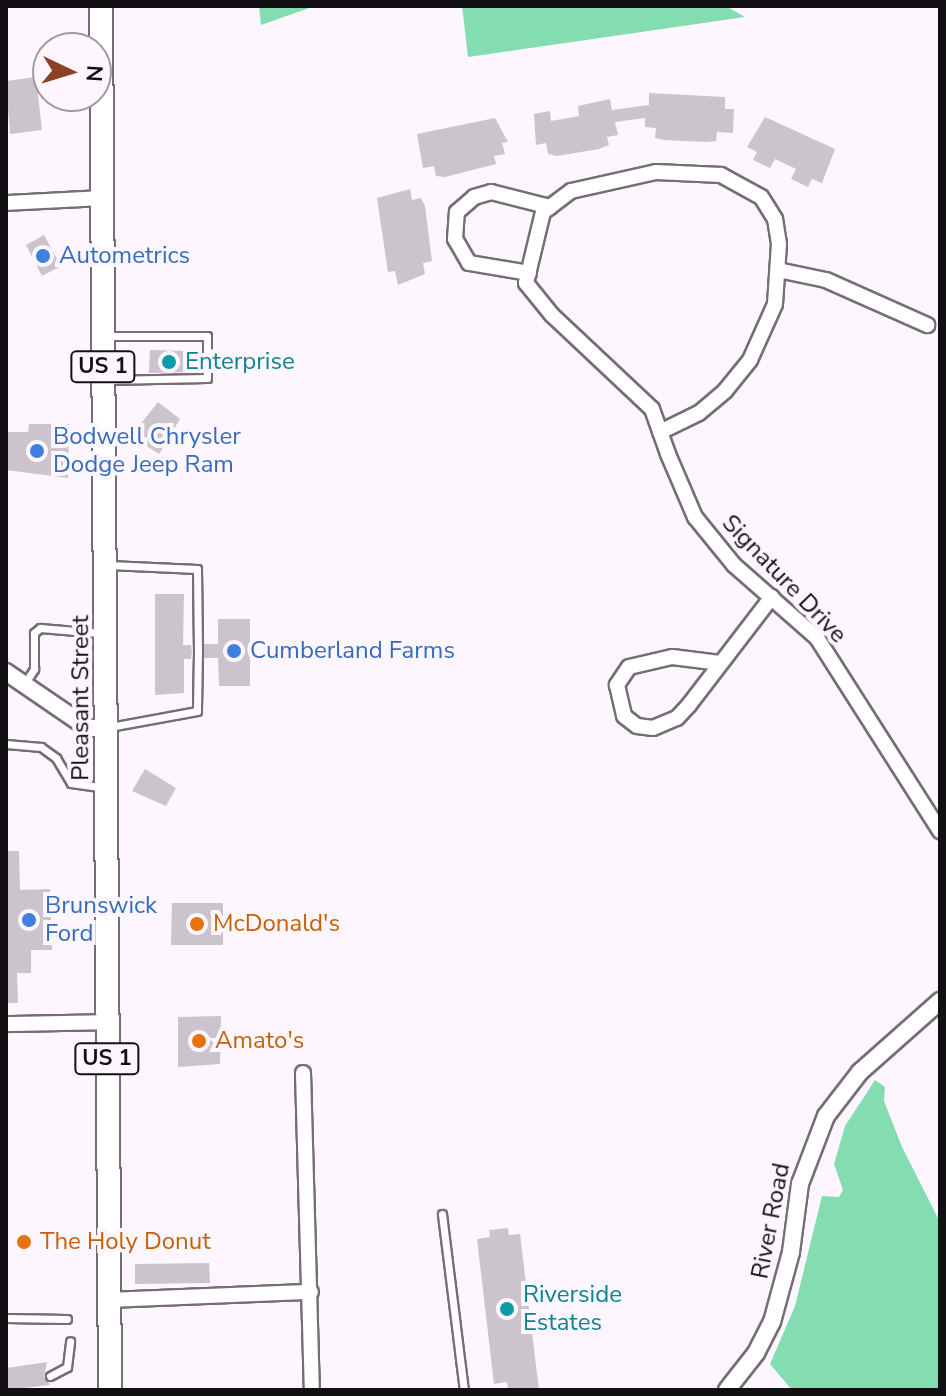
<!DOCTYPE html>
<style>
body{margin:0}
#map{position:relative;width:946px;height:1396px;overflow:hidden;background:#fdf6fe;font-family:"Nunito Sans",sans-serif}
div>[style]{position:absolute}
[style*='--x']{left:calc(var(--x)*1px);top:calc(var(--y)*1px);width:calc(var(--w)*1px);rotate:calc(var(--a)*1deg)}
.forest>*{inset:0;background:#83ddb1}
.building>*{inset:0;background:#ccc4cd}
.roads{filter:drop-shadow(2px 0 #756e76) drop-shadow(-2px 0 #756e76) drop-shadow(0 2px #756e76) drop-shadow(0 -2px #756e76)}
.service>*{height:7px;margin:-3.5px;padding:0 3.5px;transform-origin:3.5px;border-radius:3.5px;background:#fff}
.minor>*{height:14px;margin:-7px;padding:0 7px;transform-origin:7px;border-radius:7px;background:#fff}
.tertiary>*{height:16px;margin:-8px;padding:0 8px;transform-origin:8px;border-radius:8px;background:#fff}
.trunk>*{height:22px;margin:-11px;padding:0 11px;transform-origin:11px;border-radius:11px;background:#fff}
.dots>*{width:22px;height:22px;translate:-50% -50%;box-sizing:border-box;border:4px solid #fdf6fe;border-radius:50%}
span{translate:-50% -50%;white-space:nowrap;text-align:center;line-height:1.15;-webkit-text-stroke:8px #fdf6fe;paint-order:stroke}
.shield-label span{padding:2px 6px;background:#fdf6fe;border:2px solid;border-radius:6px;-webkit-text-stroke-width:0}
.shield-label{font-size:22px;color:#131013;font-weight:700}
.shop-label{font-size:24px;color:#366cbe}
.left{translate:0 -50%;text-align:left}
.culture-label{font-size:24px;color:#0d838f}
.street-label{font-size:24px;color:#131013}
.food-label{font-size:24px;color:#c56008}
.frame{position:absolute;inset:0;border:8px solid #131013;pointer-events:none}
.north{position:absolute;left:32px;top:32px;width:80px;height:80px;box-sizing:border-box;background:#fdf6fe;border:2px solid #9f9aa0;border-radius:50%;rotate:94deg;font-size:22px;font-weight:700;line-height:32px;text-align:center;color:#131013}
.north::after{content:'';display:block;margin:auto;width:28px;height:36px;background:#8b4224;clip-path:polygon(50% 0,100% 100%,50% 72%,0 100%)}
</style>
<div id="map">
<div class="forest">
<div style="clip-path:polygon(259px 6px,315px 6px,261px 25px)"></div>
<div style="clip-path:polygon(462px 6px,726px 6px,745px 17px,468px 57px)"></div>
<div style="clip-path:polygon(875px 1080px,885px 1087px,884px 1101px,902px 1147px,940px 1222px,940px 1390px,792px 1390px,770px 1364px,795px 1306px,822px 1196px,839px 1197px,843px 1190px,834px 1164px,845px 1126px)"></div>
</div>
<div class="building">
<div style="clip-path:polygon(36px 77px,42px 130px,10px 134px,6px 81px)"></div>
<div style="clip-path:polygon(649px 93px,725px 97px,725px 109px,734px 109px,733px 133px,717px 132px,716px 141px,707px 142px,664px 140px,655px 138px,656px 128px,645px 127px,645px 118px,615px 122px,618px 135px,607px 137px,609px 145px,599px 149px,557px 156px,548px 154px,546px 143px,536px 145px,534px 114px,550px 111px,551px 121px,579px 116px,578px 106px,610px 99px,612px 110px,649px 105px)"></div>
<div style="clip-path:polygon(765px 117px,835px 149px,822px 183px,812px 179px,808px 187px,791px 179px,796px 169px,775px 159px,770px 168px,753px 160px,757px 152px,747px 147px)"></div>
<div style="clip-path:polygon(495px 118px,508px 142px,502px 143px,505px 154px,494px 156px,496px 164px,445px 177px,436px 176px,434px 166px,423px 168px,417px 134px)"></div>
<div style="clip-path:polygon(410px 189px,412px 200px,421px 198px,425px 206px,432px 261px,423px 263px,425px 274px,398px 285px,395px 271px,388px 272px,377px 198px)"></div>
<div style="clip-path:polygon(44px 235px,61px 266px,42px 276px,26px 245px)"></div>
<div style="clip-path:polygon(150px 350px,188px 351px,188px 372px,149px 373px)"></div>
<div style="clip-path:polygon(158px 402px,180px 419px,159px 454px,131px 436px)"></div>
<div style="clip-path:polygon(29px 424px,69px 424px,68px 478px,6px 470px,6px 432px,28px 432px)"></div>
<div style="clip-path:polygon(155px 594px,184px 594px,183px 645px,191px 645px,192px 651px,191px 659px,184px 659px,184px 693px,155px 695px)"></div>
<div style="clip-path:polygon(218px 619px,250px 619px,250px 686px,219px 686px,218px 658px,204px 658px,204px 644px,218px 644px)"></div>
<div style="clip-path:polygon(145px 769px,176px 788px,166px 806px,132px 791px)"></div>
<div style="clip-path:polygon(6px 851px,19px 851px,20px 890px,50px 889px,52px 950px,31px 950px,31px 973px,17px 973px,18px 1003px,6px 1003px)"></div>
<div style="clip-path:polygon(172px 903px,223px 903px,223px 945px,171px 945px)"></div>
<div style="clip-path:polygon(221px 1016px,220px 1064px,178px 1067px,178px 1017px)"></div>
<div style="clip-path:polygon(508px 1228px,509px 1235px,520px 1234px,539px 1390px,508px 1390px,507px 1382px,494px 1384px,477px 1239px,490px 1237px,489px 1230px)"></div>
<div style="clip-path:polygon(209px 1263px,210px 1283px,135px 1284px,135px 1264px)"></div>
<div style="clip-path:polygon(47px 1362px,44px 1377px,50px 1385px,6px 1390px,6px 1368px)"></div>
</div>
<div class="roads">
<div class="service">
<div style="--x:106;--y:380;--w:101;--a:-1.1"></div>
<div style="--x:207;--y:378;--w:42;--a:-90"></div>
<div style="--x:207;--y:336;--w:100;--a:180"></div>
<div style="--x:109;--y:565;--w:88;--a:2.6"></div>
<div style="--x:197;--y:569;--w:82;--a:89.3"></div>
<div style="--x:198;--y:651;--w:60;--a:91"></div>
<div style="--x:197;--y:711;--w:88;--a:169.6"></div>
<div style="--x:25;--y:683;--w:17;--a:-57"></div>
<div style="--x:34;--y:669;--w:36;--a:-90"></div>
<div style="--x:34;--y:633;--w:8;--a:-40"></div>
<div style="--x:40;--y:628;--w:60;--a:4.8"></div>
<div style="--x:6;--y:744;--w:35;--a:5"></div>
<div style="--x:41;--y:747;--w:19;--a:36"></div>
<div style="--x:56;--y:758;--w:29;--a:59"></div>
<div style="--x:71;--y:783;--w:30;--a:8"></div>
<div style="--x:442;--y:1214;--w:177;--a:82.9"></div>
<div style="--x:6;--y:1318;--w:61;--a:0.9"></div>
<div style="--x:50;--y:1376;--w:19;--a:-28"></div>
<div style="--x:67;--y:1367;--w:26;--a:-83"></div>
</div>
<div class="minor">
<div style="--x:6;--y:203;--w:95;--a:-3"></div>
<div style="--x:778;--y:270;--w:49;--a:11.8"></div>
<div style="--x:826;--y:280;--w:111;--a:24"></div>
<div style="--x:529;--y:273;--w:61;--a:-170.5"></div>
<div style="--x:469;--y:263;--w:28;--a:-120"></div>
<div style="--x:455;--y:239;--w:27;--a:-86"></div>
<div style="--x:457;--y:212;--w:23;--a:-41"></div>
<div style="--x:474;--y:197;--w:18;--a:-16"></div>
<div style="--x:491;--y:192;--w:61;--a:14.3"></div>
<div style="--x:660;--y:432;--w:43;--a:-26"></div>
<div style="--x:699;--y:413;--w:34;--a:-40"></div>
<div style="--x:725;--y:391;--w:40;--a:-51"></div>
<div style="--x:750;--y:360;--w:61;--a:-65.9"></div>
<div style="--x:775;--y:304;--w:60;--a:-86.2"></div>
<div style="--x:779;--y:244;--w:25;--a:-99"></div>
<div style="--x:775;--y:219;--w:26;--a:-122"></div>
<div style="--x:761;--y:197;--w:46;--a:-151.2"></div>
<div style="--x:721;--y:175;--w:65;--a:-177.4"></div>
<div style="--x:656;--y:172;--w:87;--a:167.4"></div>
<div style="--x:571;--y:191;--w:35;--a:143"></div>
<div style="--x:543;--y:212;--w:73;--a:103.5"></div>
<div style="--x:526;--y:283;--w:41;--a:50.9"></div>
<div style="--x:552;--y:315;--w:137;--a:43.2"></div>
<div style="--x:652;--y:409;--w:48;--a:70.4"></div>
<div style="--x:668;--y:454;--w:69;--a:66.8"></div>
<div style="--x:695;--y:517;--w:62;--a:50.9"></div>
<div style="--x:734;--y:565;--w:111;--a:41.3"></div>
<div style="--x:817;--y:638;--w:229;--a:57.5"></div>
<div style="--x:720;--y:663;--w:48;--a:-172.9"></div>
<div style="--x:672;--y:657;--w:44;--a:166.9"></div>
<div style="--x:629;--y:667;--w:22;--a:124"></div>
<div style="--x:617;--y:685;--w:32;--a:77"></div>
<div style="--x:624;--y:716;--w:16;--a:38"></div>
<div style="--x:637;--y:726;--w:16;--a:7"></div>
<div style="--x:653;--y:728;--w:26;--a:-23"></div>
<div style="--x:677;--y:718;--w:18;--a:-47"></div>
<div style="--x:689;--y:705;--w:136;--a:-52.5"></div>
<div style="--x:6;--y:1024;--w:101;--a:-1.1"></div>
<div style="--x:303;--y:1073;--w:317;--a:88.4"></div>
<div style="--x:109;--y:1300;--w:202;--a:-2.3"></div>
</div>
<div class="tertiary">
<div style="--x:6;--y:672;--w:99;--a:34.3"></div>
<div style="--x:88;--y:728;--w:20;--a:0"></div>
<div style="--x:727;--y:1390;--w:47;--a:-51.9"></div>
<div style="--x:756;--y:1353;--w:35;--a:-63"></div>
<div style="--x:772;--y:1322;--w:73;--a:-74.8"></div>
<div style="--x:791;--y:1252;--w:69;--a:-82.5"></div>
<div style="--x:800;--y:1184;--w:73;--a:-69.1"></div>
<div style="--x:826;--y:1116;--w:56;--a:-52.3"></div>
<div style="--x:860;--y:1072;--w:107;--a:-41.6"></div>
</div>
<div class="trunk">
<div style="--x:101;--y:6;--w:1384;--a:89.63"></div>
</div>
</div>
<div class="dots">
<div style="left:43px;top:256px;background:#3f7fe0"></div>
<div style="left:169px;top:362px;background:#0f9aa8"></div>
<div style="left:37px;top:451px;background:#3f7fe0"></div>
<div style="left:234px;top:651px;background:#3f7fe0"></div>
<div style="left:29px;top:920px;background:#3f7fe0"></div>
<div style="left:197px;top:924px;background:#e8710a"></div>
<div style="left:199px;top:1041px;background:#e8710a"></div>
<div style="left:24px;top:1242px;background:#e8710a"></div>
<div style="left:507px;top:1309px;background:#0f9aa8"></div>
</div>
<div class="shield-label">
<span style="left:103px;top:367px">US 1</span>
<span style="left:107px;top:1059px">US 1</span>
</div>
<div class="shop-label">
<span class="left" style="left:59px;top:256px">Autometrics</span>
<span class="left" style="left:53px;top:451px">Bodwell Chrysler<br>Dodge Jeep Ram</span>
<span class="left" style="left:250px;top:651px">Cumberland Farms</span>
<span class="left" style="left:45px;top:920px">Brunswick<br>Ford</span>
</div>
<div class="culture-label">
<span class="left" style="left:185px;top:362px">Enterprise</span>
<span class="left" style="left:523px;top:1309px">Riverside<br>Estates</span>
</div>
<div class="street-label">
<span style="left:784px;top:579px;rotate:46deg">Signature Drive</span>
<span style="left:81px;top:698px;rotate:-90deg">Pleasant Street</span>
<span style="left:771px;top:1221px;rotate:-79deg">River Road</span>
</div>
<div class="food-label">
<span class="left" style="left:213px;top:924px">McDonald's</span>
<span class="left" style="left:215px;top:1041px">Amato's</span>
<span class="left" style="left:40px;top:1242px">The Holy Donut</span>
</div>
<div class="frame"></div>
<div class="north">N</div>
</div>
